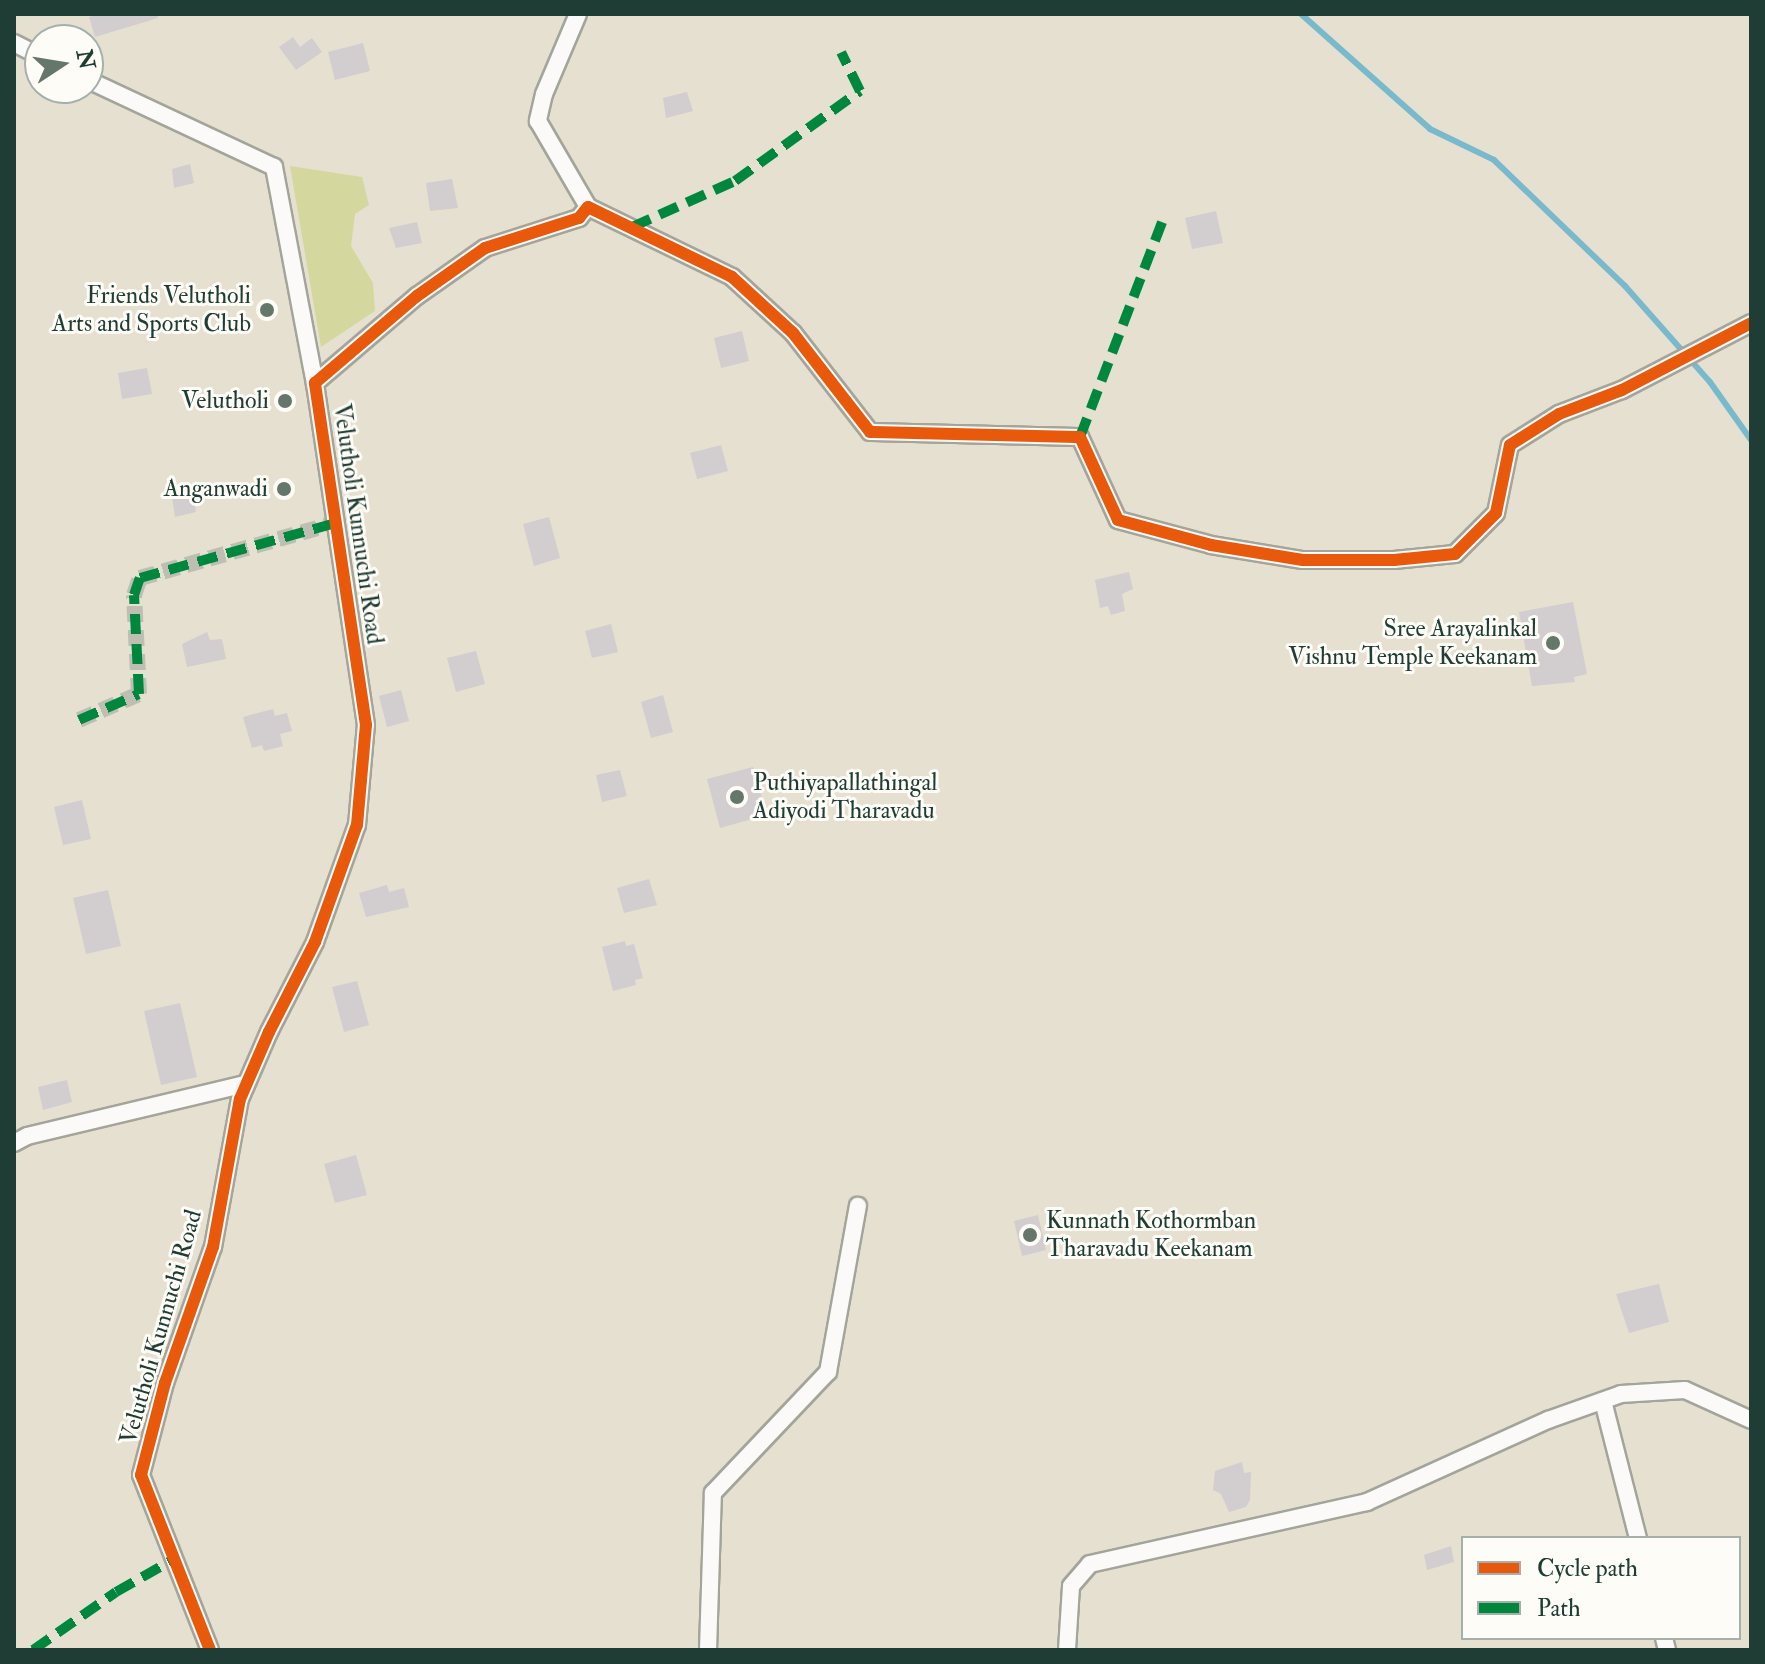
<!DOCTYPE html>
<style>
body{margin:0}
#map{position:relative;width:1765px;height:1664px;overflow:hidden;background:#e6e0d1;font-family:"IM FELL Double Pica",serif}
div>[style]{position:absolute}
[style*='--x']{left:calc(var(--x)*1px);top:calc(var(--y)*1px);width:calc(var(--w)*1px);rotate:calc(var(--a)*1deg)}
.green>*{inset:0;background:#d4d89e}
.stream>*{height:6px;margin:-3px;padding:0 3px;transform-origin:3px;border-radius:3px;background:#78b9cb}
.building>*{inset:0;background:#d2cdcf}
.minor-tunnel>*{height:16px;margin-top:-8px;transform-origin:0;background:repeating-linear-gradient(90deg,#bebfb2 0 16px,transparent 0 24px)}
.roads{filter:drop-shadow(2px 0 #a3a49a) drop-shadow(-2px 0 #a3a49a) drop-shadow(0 2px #a3a49a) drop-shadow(0 -2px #a3a49a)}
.minor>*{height:16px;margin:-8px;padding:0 8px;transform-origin:8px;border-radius:8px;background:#fbfaf8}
.quiet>*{height:10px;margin-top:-5px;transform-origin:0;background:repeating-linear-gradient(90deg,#00873e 0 20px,transparent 0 30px)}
.cycleway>*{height:12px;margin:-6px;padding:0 6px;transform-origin:6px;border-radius:6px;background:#e8590c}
.dots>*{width:22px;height:22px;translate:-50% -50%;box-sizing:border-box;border:4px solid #fdfcf7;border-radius:50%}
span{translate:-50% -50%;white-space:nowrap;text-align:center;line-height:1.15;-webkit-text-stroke:6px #fdfcf7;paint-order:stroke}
.poi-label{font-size:24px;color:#1f3d34}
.right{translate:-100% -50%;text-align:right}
.left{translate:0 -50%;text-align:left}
.street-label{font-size:24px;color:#1f3d34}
.frame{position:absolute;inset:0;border:16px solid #1f3d34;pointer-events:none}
.legend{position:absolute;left:1461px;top:1536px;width:280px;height:104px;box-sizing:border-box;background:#fdfcf7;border:2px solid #a4b0a9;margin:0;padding:10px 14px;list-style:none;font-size:24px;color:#1f3d34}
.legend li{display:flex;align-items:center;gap:16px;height:40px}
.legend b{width:40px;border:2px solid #a4b0a9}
.north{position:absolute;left:24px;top:24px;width:80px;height:80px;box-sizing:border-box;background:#fdfcf7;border:2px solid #a4b0a9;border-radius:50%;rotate:78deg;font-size:22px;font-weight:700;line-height:32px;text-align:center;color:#1f3d34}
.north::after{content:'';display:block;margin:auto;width:28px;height:36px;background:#65766b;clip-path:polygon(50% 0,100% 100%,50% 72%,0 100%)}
</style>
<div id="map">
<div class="green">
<div style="clip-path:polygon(290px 166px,362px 177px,369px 205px,355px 214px,351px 246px,373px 283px,375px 311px,321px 347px)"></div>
</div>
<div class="stream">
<div style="--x:1301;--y:14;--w:173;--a:41.7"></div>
<div style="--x:1430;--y:129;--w:71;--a:25.8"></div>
<div style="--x:1494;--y:160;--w:182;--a:43.9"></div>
<div style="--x:1625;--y:286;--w:128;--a:48.5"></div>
<div style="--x:1710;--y:382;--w:71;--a:54.7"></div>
</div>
<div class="building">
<div style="clip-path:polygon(100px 14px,157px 14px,158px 18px,95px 37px,89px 17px)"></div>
<div style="clip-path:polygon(293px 37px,300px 47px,312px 38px,322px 52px,296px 70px,279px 47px)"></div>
<div style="clip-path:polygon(363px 43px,370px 71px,335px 80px,328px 52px)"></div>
<div style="clip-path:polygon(687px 92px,693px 111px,666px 118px,663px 98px)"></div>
<div style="clip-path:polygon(190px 164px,194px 183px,174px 188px,172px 169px)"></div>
<div style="clip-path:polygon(452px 179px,458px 208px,430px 211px,426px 183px)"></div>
<div style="clip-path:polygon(1216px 211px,1223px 243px,1192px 249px,1185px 218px)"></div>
<div style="clip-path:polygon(417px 222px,422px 243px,396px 248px,389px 228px)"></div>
<div style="clip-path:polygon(742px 331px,749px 361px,721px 368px,714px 338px)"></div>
<div style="clip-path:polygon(147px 368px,152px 394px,122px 399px,118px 373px)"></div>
<div style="clip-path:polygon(721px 445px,728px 471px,697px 479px,690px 453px)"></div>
<div style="clip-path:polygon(193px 493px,196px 512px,175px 517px,172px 497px)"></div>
<div style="clip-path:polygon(549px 517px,560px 558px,534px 566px,523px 524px)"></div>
<div style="clip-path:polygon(1129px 572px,1133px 589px,1122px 594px,1125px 611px,1111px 615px,1108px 606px,1100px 608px,1095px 580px)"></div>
<div style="clip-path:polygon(1573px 602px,1587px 674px,1574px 677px,1575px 682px,1532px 686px,1519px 612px)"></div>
<div style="clip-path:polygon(611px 624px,618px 652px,592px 658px,585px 631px)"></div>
<div style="clip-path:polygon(207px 632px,210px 640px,222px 639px,226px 659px,187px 667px,182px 644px)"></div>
<div style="clip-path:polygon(476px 651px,485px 684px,456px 692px,447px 658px)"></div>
<div style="clip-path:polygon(401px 690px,409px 721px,387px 727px,379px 696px)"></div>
<div style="clip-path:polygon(663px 695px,673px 732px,651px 738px,641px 702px)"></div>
<div style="clip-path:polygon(273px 709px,275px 716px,287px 713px,292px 731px,280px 734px,283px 746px,264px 751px,262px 745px,252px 748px,243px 717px)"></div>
<div style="clip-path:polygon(753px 767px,767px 815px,720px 828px,707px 779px)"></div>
<div style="clip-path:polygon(620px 770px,627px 796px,602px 802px,596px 775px)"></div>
<div style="clip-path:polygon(82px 800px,91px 839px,63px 845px,54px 807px)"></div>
<div style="clip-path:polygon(649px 879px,657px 905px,624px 913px,617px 888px)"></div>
<div style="clip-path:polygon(387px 885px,389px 892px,404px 888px,409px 907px,366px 917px,359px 893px)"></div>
<div style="clip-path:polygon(108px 890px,121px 946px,86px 954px,73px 898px)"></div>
<div style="clip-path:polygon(625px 941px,626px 946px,634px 944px,643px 978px,635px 980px,636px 985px,613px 991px,602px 947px)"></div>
<div style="clip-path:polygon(357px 981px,369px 1025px,344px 1032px,332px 987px)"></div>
<div style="clip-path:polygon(180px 1003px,197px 1077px,161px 1085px,144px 1011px)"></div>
<div style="clip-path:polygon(67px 1080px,72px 1102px,43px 1110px,38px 1087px)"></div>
<div style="clip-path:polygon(356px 1155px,367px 1195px,335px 1203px,324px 1164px)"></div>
<div style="clip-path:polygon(1038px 1215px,1046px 1250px,1022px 1256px,1014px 1221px)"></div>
<div style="clip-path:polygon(1659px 1284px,1669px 1322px,1629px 1333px,1616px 1294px)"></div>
<div style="clip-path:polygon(1242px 1462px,1244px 1473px,1251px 1472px,1250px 1500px,1246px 1507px,1229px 1512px,1221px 1494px,1213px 1490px,1215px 1471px)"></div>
<div style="clip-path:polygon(1451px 1546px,1454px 1562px,1427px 1570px,1424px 1555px)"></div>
</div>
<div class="minor-tunnel">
<div style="--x:79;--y:720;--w:65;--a:-23.4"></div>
<div style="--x:139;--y:694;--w:99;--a:-92.9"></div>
<div style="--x:134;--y:595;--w:18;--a:-71"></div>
<div style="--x:140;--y:578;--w:204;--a:-15.7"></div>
</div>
<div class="roads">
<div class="minor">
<div style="--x:578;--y:14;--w:87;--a:113"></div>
<div style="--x:544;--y:94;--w:28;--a:103"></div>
<div style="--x:538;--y:121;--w:99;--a:59.8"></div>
<div style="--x:14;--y:43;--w:29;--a:27"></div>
<div style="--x:88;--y:80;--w:205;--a:25.1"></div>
<div style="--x:274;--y:167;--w:220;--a:79.3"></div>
<div style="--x:14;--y:1143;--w:15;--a:-28"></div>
<div style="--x:27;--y:1136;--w:225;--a:-13.4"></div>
<div style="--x:1603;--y:1401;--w:141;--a:75.7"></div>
<div style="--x:1664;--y:1638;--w:12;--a:76"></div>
<div style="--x:210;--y:1650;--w:188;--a:-111.5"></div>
<div style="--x:141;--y:1475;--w:95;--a:-75.4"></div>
<div style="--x:165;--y:1383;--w:144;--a:-70.6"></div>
<div style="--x:213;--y:1247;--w:150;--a:-79.7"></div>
<div style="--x:240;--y:1099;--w:73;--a:-66.6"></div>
<div style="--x:269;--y:1032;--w:101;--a:-62.9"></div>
<div style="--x:315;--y:942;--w:124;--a:-70.3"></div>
<div style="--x:357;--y:825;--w:100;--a:-84.9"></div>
<div style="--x:366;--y:725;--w:346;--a:-98.5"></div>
<div style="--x:315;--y:383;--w:134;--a:-40.5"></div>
<div style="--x:417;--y:296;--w:83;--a:-35.2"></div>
<div style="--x:485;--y:248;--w:99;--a:-17.7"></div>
<div style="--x:579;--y:218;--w:14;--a:-51"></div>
<div style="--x:588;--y:207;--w:160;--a:25.9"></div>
<div style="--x:732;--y:277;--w:83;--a:42.6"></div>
<div style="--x:793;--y:333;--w:125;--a:52.1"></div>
<div style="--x:870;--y:432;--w:210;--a:1.4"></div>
<div style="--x:1080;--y:437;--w:91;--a:65.4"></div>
<div style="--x:1118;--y:520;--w:96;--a:15"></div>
<div style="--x:1211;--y:545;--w:93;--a:9.3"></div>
<div style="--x:1303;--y:560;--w:91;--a:0"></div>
<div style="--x:1394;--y:560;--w:61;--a:-5.6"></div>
<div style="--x:1455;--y:554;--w:58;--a:-45"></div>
<div style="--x:1496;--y:513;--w:69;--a:-78.4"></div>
<div style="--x:1510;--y:445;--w:58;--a:-32.3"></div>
<div style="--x:1559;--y:414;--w:67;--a:-20.9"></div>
<div style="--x:1622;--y:390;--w:145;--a:-27.4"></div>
<div style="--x:708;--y:1650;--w:157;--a:-88.2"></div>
<div style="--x:713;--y:1493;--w:167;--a:-46.5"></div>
<div style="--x:828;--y:1372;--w:169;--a:-79.8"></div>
<div style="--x:1067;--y:1650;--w:64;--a:-86.4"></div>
<div style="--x:1071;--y:1586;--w:29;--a:-49"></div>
<div style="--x:1090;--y:1564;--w:284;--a:-12.6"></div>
<div style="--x:1367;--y:1502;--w:199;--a:-24.4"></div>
<div style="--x:1548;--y:1420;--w:77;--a:-19.6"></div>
<div style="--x:1621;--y:1394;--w:64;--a:-3.6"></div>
<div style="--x:1685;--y:1390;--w:72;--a:24.4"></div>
</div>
</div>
<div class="quiet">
<div style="--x:632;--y:227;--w:113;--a:-24.1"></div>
<div style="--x:735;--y:181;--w:154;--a:-35.8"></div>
<div style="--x:860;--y:91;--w:43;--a:-116"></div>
<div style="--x:1080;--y:437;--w:235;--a:-69.1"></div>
<div style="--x:79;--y:720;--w:65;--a:-23.4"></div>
<div style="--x:139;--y:694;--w:99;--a:-92.9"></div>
<div style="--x:134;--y:595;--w:18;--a:-71"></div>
<div style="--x:140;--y:578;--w:204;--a:-15.7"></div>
<div style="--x:33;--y:1650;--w:101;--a:-34.9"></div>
<div style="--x:116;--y:1592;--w:67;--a:-29.6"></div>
</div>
<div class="cycleway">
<div style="--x:210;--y:1650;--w:188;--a:-111.5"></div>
<div style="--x:141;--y:1475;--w:95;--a:-75.4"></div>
<div style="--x:165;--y:1383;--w:144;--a:-70.6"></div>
<div style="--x:213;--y:1247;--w:150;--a:-79.7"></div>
<div style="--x:240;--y:1099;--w:73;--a:-66.6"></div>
<div style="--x:269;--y:1032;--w:101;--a:-62.9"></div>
<div style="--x:315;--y:942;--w:124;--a:-70.3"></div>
<div style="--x:357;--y:825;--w:100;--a:-84.9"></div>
<div style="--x:366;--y:725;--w:346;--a:-98.5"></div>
<div style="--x:315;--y:383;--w:134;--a:-40.5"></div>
<div style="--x:417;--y:296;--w:83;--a:-35.2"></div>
<div style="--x:485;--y:248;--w:99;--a:-17.7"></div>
<div style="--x:579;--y:218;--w:14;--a:-51"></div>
<div style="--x:588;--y:207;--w:160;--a:25.9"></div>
<div style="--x:732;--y:277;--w:83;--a:42.6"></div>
<div style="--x:793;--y:333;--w:125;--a:52.1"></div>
<div style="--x:870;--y:432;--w:210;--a:1.4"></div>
<div style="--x:1080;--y:437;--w:91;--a:65.4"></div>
<div style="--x:1118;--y:520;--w:96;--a:15"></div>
<div style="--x:1211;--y:545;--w:93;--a:9.3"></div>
<div style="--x:1303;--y:560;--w:91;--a:0"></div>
<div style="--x:1394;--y:560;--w:61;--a:-5.6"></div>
<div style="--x:1455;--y:554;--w:58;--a:-45"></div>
<div style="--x:1496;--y:513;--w:69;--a:-78.4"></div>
<div style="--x:1510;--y:445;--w:58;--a:-32.3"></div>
<div style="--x:1559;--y:414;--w:67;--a:-20.9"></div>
<div style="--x:1622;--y:390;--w:145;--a:-27.4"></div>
</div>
<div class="dots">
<div style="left:267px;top:310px;background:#65766b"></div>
<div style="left:285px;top:401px;background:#65766b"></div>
<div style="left:284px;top:489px;background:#65766b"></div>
<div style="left:1553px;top:643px;background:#65766b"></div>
<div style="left:737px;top:797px;background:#65766b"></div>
<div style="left:1030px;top:1235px;background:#65766b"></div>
</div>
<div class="poi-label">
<span class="right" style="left:251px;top:310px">Friends Velutholi<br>Arts and Sports Club</span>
<span class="right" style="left:269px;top:401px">Velutholi</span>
<span class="right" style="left:268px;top:489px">Anganwadi</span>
<span class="right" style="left:1537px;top:643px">Sree Arayalinkal<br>Vishnu Temple Keekanam</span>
<span class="left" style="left:753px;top:797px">Puthiyapallathingal<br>Adiyodi Tharavadu</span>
<span class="left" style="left:1046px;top:1235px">Kunnath Kothormban<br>Tharavadu Keekanam</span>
</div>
<div class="street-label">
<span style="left:358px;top:524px;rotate:82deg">Velutholi Kunnuchi Road</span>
<span style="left:161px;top:1327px;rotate:-74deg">Velutholi Kunnuchi Road</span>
</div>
<div class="frame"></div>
<ul class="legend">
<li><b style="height:10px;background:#e8590c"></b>Cycle path</li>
<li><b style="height:10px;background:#00873e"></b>Path</li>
</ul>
<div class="north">N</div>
</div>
